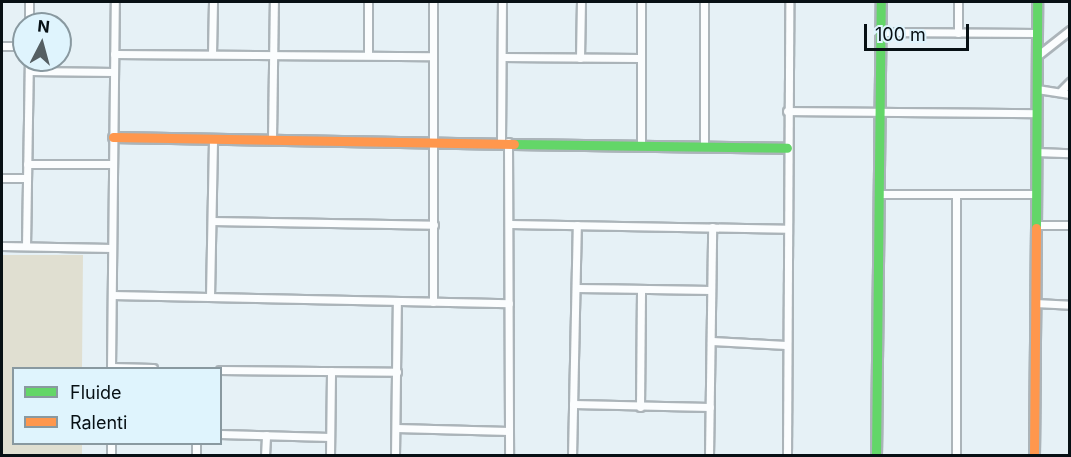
<!DOCTYPE html>
<style>
body{margin:0}
#map{position:relative;width:1071px;height:457px;overflow:hidden;background:#e6f1f6;font-family:Inter,sans-serif}
div>[style]{position:absolute}
[style*='--x']{left:calc(var(--x)*1px);top:calc(var(--y)*1px);width:calc(var(--w)*1px);rotate:calc(var(--a)*1deg)}
.green>*{inset:0;background:#e0dfd1}
.roads{filter:drop-shadow(2px 0 #abb4b9) drop-shadow(-2px 0 #abb4b9) drop-shadow(0 2px #abb4b9) drop-shadow(0 -2px #abb4b9)}
.street>*{height:7px;margin:-3.5px;padding:0 3.5px;transform-origin:3.5px;border-radius:3.5px;background:#fbfdfe}
.fast>*{height:9px;margin:-4.5px;padding:0 4.5px;transform-origin:4.5px;border-radius:4.5px;background:#63d668}
.slow>*{height:9px;margin:-4.5px;padding:0 4.5px;transform-origin:4.5px;border-radius:4.5px;background:#ff974d}
span{translate:-50% -50%;white-space:nowrap;text-align:center;line-height:1.15;-webkit-text-stroke:5px #dff4fd;paint-order:stroke}
.frame{position:absolute;inset:0;border:3px solid #071014;pointer-events:none}
.legend{position:absolute;left:12px;top:367px;width:210px;height:78px;box-sizing:border-box;background:#dff4fd;border:2px solid #8999a0;margin:0;padding:8px 10px;list-style:none;font-size:18px;color:#071014}
.legend li{display:flex;align-items:center;gap:12px;height:30px}
.legend b{width:30px;border:2px solid #8999a0}
.north{position:absolute;left:12px;top:12px;width:60px;height:60px;box-sizing:border-box;background:#dff4fd;border:2px solid #8999a0;border-radius:50%;rotate:6deg;font-size:16px;font-weight:700;line-height:24px;text-align:center;color:#071014}
.north::after{content:'';display:block;margin:auto;width:21px;height:27px;background:#555f63;clip-path:polygon(50% 0,100% 100%,50% 72%,0 100%)}
.scale{position:absolute;left:864px;top:24px;width:105px;height:27px;box-sizing:border-box;border:3px solid #071014;border-top:0;padding-left:8px;font-size:18px;line-height:21px;white-space:nowrap;color:#071014;-webkit-text-stroke:4px #dff4fd;paint-order:stroke}
</style>
<div id="map">
<div class="green">
<div style="clip-path:polygon(2px 255px,83px 255px,82px 368px,14px 368px,14px 444px,82px 444px,82px 455px,2px 455px)"></div>
</div>
<div class="roads">
<div class="street">
<div style="--x:433;--y:2;--w:300;--a:90"></div>
<div style="--x:29;--y:24;--w:22;--a:-90"></div>
<div style="--x:881;--y:32;--w:156;--a:0.4"></div>
<div style="--x:958;--y:33;--w:31;--a:-90"></div>
<div style="--x:2;--y:46;--w:22;--a:0"></div>
<div style="--x:114;--y:54;--w:319;--a:0.4"></div>
<div style="--x:212;--y:54;--w:52;--a:-88.9"></div>
<div style="--x:368;--y:55;--w:53;--a:-90"></div>
<div style="--x:1037;--y:56;--w:42;--a:-38.2"></div>
<div style="--x:502;--y:57;--w:138;--a:0.4"></div>
<div style="--x:580;--y:58;--w:56;--a:-89"></div>
<div style="--x:29;--y:71;--w:85;--a:0.7"></div>
<div style="--x:1037;--y:89;--w:33;--a:9"></div>
<div style="--x:1061;--y:91;--w:13;--a:-45"></div>
<div style="--x:787;--y:111;--w:250;--a:0.5"></div>
<div style="--x:272;--y:139;--w:137;--a:-89.2"></div>
<div style="--x:501;--y:142;--w:140;--a:-89.6"></div>
<div style="--x:508;--y:142;--w:314;--a:89.8"></div>
<div style="--x:641;--y:145;--w:143;--a:-90"></div>
<div style="--x:704;--y:146;--w:144;--a:-90"></div>
<div style="--x:1036;--y:152;--w:34;--a:2"></div>
<div style="--x:27;--y:164;--w:86;--a:0"></div>
<div style="--x:2;--y:178;--w:25;--a:0"></div>
<div style="--x:878;--y:194;--w:158;--a:0"></div>
<div style="--x:212;--y:221;--w:222;--a:1"></div>
<div style="--x:510;--y:224;--w:277;--a:1"></div>
<div style="--x:1036;--y:225;--w:34;--a:0"></div>
<div style="--x:2;--y:246;--w:110;--a:1"></div>
<div style="--x:26;--y:246;--w:186;--a:-89.1"></div>
<div style="--x:576;--y:288;--w:135;--a:0.8"></div>
<div style="--x:112;--y:295;--w:397;--a:1.2"></div>
<div style="--x:210;--y:297;--w:159;--a:-88.9"></div>
<div style="--x:1035;--y:303;--w:35;--a:3"></div>
<div style="--x:711;--y:341;--w:76;--a:3"></div>
<div style="--x:111;--y:367;--w:42;--a:1.4"></div>
<div style="--x:111;--y:368;--w:366;--a:-89.4"></div>
<div style="--x:220;--y:370;--w:177;--a:0.6"></div>
<div style="--x:573;--y:404;--w:137;--a:1.3"></div>
<div style="--x:640;--y:407;--w:118;--a:-89.5"></div>
<div style="--x:396;--y:428;--w:113;--a:1.5"></div>
<div style="--x:220;--y:434;--w:110;--a:1.6"></div>
<div style="--x:111;--y:456;--w:12;--a:-90"></div>
<div style="--x:196;--y:456;--w:12;--a:-90"></div>
<div style="--x:265;--y:456;--w:21;--a:-87"></div>
<div style="--x:330;--y:456;--w:85;--a:-89.3"></div>
<div style="--x:395;--y:456;--w:155;--a:-89.3"></div>
<div style="--x:572;--y:456;--w:231;--a:-88.8"></div>
<div style="--x:709;--y:456;--w:229;--a:-89.2"></div>
<div style="--x:787;--y:456;--w:454;--a:-89.7"></div>
<div style="--x:956;--y:456;--w:261;--a:-90"></div>
</div>
<div class="fast">
<div style="--x:514;--y:144;--w:273;--a:0.8"></div>
<div style="--x:1036;--y:228;--w:226;--a:-89.7"></div>
<div style="--x:876;--y:456;--w:454;--a:-89.4"></div>
</div>
<div class="slow">
<div style="--x:113;--y:137;--w:401;--a:1"></div>
<div style="--x:1034;--y:456;--w:228;--a:-89.5"></div>
</div>
</div>
<div class="frame"></div>
<ul class="legend">
<li><b style="height:8px;background:#63d668"></b>Fluide</li>
<li><b style="height:8px;background:#ff974d"></b>Ralenti</li>
</ul>
<div class="north">N</div>
<div class="scale">100 m</div>
</div>
